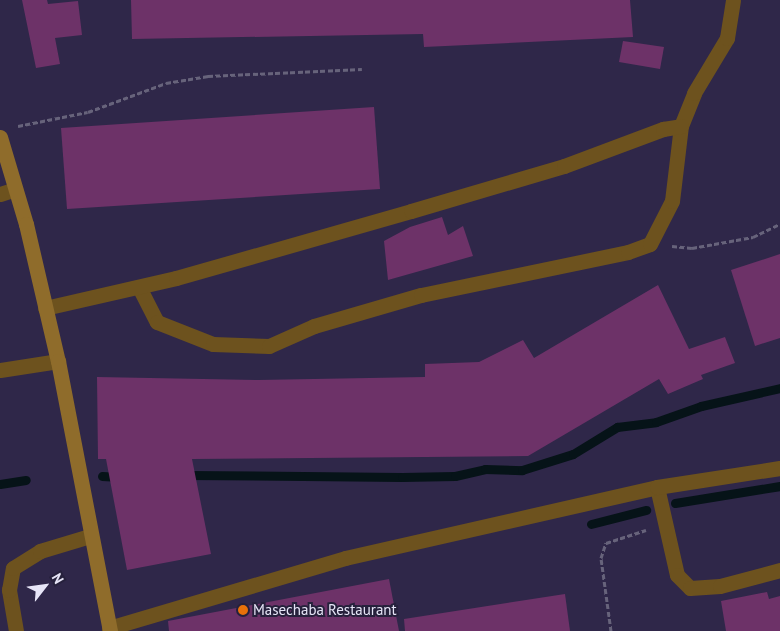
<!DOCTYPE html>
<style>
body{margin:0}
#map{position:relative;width:780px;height:631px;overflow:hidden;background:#26213c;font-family:"PT Sans",sans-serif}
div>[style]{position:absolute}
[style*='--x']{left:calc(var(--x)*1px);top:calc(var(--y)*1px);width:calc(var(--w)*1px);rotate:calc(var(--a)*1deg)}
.built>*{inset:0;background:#2f2749}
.stream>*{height:9px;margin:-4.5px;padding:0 4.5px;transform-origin:4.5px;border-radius:4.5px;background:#061318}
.building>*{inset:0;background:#6d3268}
.path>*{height:3px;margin-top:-1.5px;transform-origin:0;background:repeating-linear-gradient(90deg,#67637b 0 5px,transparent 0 7.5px)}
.lane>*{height:15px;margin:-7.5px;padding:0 7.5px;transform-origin:7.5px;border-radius:7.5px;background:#6d521e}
.street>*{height:15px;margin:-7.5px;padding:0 7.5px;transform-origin:7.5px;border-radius:7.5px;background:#6d521e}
.secondary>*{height:15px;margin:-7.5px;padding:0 7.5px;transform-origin:7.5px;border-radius:7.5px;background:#8f6c2b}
.dots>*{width:14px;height:14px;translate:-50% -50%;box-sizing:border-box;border:2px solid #26213c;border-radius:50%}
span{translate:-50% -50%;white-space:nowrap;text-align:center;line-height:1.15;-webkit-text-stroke:4px #26213c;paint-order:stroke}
.poi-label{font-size:15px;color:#e7e5f7}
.left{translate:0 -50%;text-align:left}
.north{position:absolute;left:20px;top:561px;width:50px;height:50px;-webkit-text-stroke:4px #26213c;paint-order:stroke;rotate:60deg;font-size:14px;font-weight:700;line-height:20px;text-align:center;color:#e7e5f7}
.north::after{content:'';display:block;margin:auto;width:18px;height:22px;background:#e7e5f7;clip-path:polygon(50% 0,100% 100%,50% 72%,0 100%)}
</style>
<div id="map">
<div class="built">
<div style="clip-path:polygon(0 0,780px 0,780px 631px,0 631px)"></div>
</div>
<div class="stream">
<div style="--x:185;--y:475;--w:217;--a:0.5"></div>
<div style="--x:402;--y:477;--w:53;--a:-1.1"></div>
<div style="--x:455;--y:476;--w:31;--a:-13"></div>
<div style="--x:485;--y:469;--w:37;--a:2"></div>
<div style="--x:522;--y:470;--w:53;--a:-17.4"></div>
<div style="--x:573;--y:454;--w:52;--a:-31.5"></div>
<div style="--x:617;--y:427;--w:39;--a:-7"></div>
<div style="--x:656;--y:422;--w:48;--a:-19.6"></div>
<div style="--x:701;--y:406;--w:81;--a:-12.8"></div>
<div style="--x:102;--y:476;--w:18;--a:3"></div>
<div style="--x:0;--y:484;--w:26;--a:-9"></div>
<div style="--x:675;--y:503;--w:106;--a:-9.2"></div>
<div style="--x:591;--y:524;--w:57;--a:-14.3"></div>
</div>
<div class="building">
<div style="clip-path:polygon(22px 0,47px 0,48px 4px,78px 1px,82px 35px,55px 38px,60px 64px,36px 68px)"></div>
<div style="clip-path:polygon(131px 0,630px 0,633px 37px,424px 47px,423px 34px,132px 39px)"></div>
<div style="clip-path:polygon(623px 41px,664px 47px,660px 69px,619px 62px)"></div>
<div style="clip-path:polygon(374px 107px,380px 189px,67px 209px,61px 128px)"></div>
<div style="clip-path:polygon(442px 217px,448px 235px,463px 226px,473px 256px,388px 280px,384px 241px,410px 227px)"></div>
<div style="clip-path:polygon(780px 254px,780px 338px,755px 346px,731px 270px)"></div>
<div style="clip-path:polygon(658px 285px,689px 349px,725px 337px,735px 363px,701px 375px,703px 379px,668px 394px,659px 379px,528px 456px,192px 459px,211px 554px,127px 570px,106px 459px,98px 459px,97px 377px,258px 380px,425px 377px,425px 364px,479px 362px,523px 340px,534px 358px)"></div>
<div style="clip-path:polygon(389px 579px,399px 631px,169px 631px,168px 621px)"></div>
<div style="clip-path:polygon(767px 592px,769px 599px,780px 596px,780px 631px,726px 631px,721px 601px)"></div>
<div style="clip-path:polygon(565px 594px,570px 631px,405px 631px,404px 619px)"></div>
</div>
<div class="path">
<div style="--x:18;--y:126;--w:71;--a:-11.3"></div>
<div style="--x:88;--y:112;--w:83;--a:-20.4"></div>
<div style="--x:166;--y:83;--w:43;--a:-9.5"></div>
<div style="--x:208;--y:76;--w:154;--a:-2.6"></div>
<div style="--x:672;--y:246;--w:20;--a:6"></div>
<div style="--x:692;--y:248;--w:62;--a:-10.2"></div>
<div style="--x:753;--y:237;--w:30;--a:-26"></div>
<div style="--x:611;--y:631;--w:74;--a:-97.8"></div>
<div style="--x:601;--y:558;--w:16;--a:-72"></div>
<div style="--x:606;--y:543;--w:42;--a:-18"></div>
</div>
<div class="lane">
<div style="--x:0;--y:194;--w:16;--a:-18"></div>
<div style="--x:139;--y:287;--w:39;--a:63"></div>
<div style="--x:157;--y:322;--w:60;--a:21.4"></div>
<div style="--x:213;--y:344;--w:56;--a:2"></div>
<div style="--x:269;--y:346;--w:49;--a:-24"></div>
<div style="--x:314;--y:326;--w:111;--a:-16.2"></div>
<div style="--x:421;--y:295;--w:211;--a:-11.7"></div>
<div style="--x:628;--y:252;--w:23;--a:-20"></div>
<div style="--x:650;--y:244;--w:48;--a:-62.9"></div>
<div style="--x:672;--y:201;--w:76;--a:-83.2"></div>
<div style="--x:681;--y:126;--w:35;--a:-68"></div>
<div style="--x:694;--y:93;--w:64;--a:-59"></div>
<div style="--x:727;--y:38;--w:38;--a:-81"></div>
<div style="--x:45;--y:308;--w:134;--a:-12.9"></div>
<div style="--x:176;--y:278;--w:244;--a:-15.9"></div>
<div style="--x:411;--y:211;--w:159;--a:-16.4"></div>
<div style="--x:564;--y:166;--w:106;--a:-20.5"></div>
<div style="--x:663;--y:129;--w:18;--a:-9"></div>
<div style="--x:0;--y:370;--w:59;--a:-8.8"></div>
<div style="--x:657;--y:487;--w:90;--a:77.2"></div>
<div style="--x:677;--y:575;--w:18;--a:45"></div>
<div style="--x:690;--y:588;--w:30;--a:-4"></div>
<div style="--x:720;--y:586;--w:62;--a:-14.9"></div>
<div style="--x:16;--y:631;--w:42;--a:-99.7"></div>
<div style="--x:9;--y:590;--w:22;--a:-80"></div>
<div style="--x:13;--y:568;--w:32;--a:-32"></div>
<div style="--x:40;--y:551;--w:52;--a:-16.7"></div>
</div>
<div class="street">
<div style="--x:109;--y:628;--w:246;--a:-16.5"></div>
<div style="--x:345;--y:558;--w:320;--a:-12.8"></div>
<div style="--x:657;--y:487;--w:124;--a:-8.8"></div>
</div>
<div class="secondary">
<div style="--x:0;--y:137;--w:91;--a:73.4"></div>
<div style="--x:26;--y:224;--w:141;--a:76.9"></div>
<div style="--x:58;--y:361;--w:275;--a:79.1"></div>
</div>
<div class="dots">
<div style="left:243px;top:610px;background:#e8710a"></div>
</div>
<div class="poi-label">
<span class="left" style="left:253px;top:610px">Masechaba Restaurant</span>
</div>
<div class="north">N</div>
</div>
